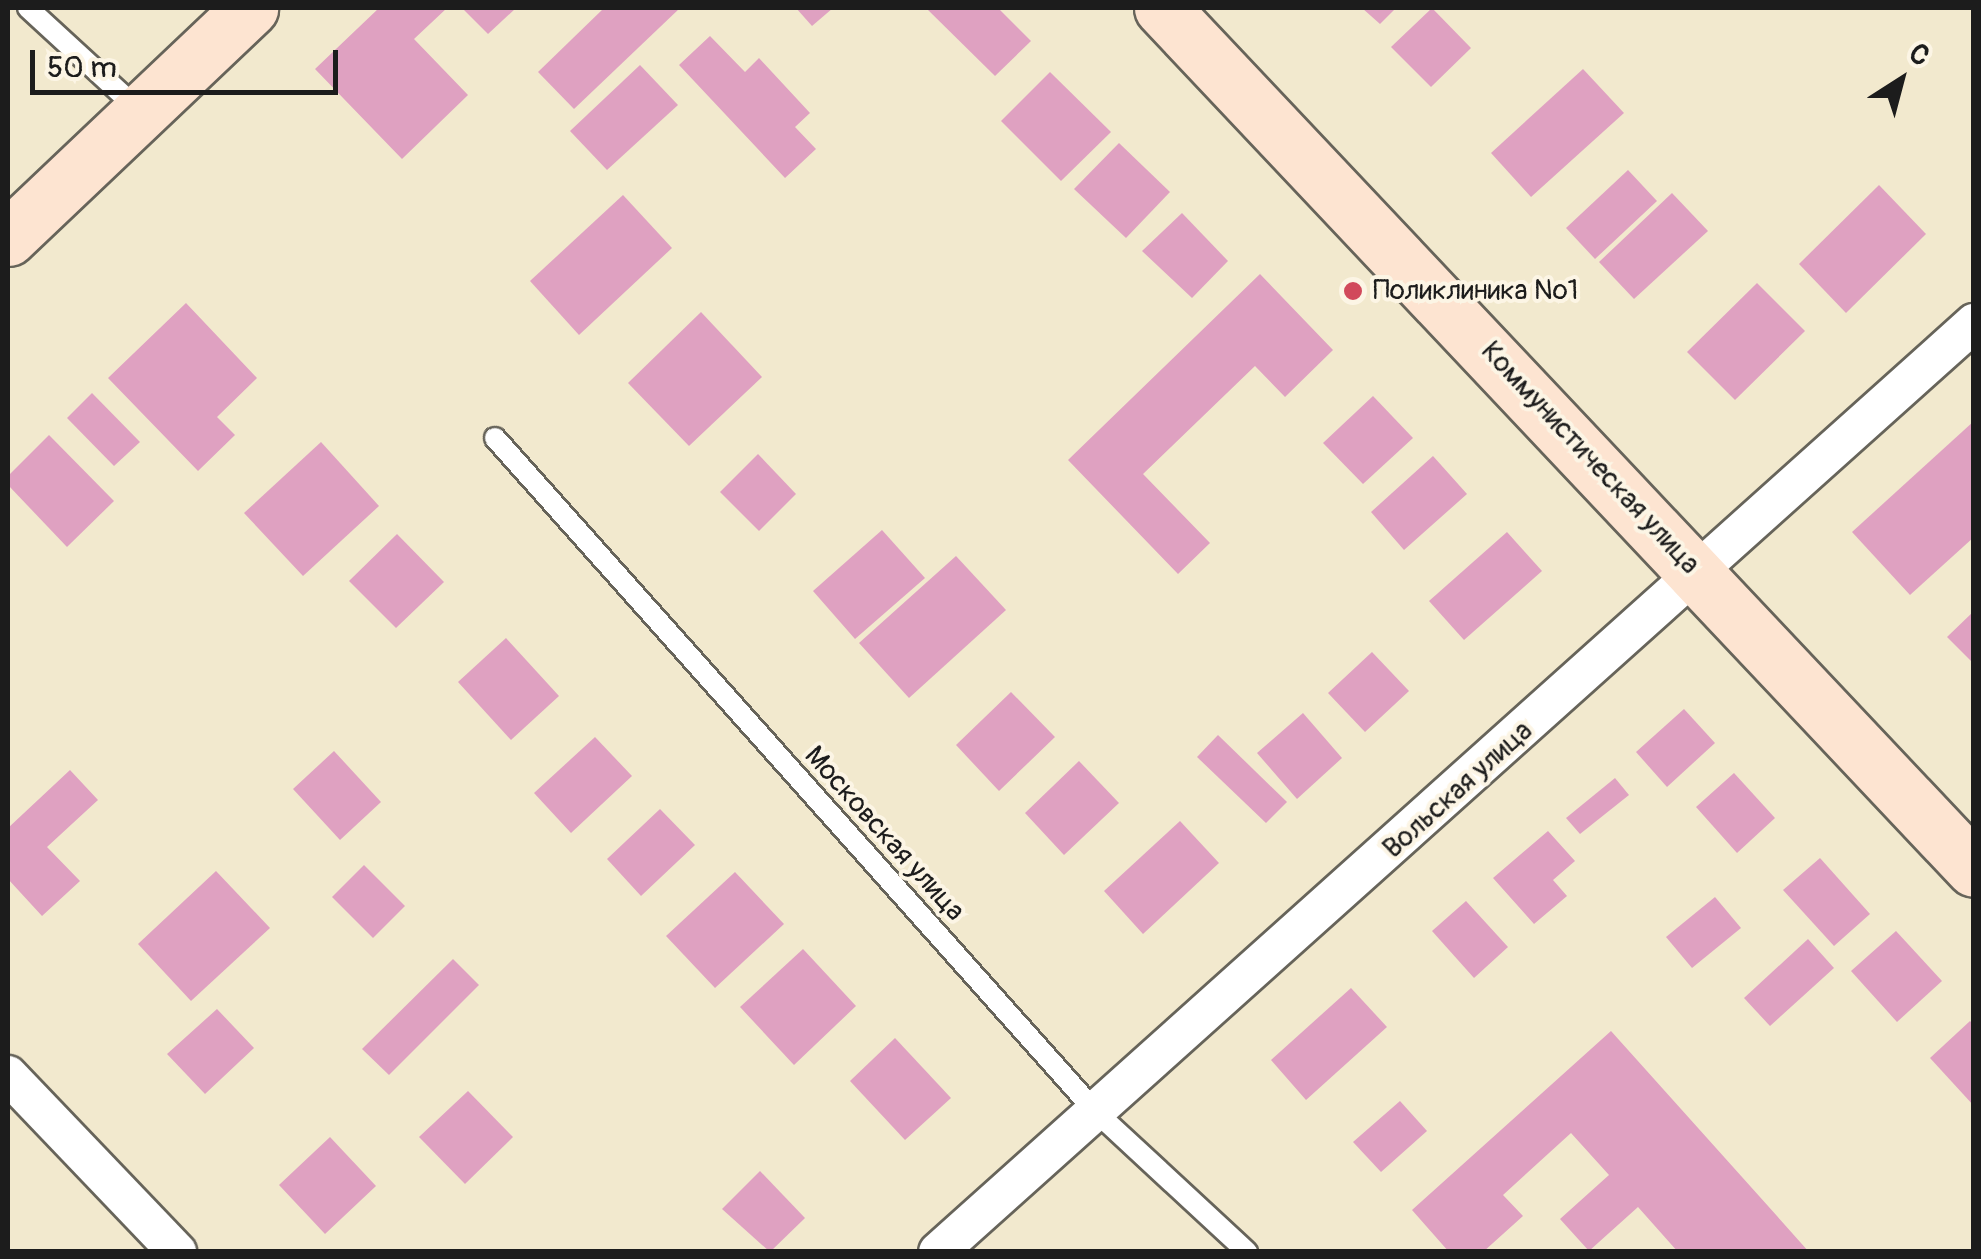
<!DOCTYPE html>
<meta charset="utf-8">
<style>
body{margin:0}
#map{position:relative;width:1981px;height:1259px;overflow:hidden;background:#f2e9ce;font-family:Pangolin,sans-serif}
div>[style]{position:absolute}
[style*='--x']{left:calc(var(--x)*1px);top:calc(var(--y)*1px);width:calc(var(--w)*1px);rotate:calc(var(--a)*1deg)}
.building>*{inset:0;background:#dfa1c1}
.roads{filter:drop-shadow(2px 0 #67645a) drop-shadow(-2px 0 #67645a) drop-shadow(0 2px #67645a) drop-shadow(0 -2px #67645a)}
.lane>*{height:20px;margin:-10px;padding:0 10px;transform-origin:10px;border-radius:10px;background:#fff}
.street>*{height:38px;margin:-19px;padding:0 19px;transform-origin:19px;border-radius:19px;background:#fff}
.secondary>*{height:55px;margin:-27.5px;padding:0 27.5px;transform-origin:27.5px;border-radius:27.5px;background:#fde4d1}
.dots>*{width:28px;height:28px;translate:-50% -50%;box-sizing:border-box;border:5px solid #fcf5e5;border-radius:50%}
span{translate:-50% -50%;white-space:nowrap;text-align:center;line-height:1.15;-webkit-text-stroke:8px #fcf5e5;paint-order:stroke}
.poi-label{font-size:28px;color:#1c1c1c}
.left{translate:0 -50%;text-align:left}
.street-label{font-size:28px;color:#1c1c1c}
.frame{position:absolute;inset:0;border:10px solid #1c1c1c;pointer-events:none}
.north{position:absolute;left:1851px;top:30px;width:100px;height:100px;-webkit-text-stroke:8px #fcf5e5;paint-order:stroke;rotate:36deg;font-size:28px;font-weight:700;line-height:40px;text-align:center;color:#1c1c1c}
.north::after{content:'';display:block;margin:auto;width:35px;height:45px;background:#1c1c1c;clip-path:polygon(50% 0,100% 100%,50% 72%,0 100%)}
.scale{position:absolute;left:30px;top:50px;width:308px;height:45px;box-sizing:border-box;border:5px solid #1c1c1c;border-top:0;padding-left:12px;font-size:30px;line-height:35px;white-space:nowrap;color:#1c1c1c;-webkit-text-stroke:8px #fcf5e5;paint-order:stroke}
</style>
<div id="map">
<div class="building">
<div style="clip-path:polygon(379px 8px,447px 8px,414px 39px,468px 95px,402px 159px,315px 69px)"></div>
<div style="clip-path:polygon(462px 8px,516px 8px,488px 34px)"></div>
<div style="clip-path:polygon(604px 8px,680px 8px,574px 109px,538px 72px)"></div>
<div style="clip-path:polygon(796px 8px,833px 8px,812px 26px)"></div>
<div style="clip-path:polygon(926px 8px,998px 8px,1031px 41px,995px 76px)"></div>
<div style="clip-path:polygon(1362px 8px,1396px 8px,1380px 24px)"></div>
<div style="clip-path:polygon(1432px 8px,1471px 48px,1431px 87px,1391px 47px)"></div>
<div style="clip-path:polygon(710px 36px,745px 72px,759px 58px,810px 113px,795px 127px,816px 149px,785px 178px,679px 65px)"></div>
<div style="clip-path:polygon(640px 65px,678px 105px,607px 170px,570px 131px)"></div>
<div style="clip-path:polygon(1583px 69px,1624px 113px,1531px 197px,1491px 153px)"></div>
<div style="clip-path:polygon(1050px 72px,1111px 132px,1061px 181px,1001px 121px)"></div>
<div style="clip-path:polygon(1119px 143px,1170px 192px,1126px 238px,1074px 189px)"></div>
<div style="clip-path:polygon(1628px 170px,1657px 201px,1595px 259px,1566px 228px)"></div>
<div style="clip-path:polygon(1879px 185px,1926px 234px,1846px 313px,1799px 264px)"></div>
<div style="clip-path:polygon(1672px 193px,1708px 231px,1634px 299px,1599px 262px)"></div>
<div style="clip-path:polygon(623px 195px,672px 248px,579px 335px,530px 281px)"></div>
<div style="clip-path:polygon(1182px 213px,1228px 261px,1192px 298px,1142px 251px)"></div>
<div style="clip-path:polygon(1260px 274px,1333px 350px,1285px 397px,1255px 366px,1143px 474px,1210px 543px,1178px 574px,1068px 460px)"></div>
<div style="clip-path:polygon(1757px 283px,1805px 331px,1735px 400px,1687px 352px)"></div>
<div style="clip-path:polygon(186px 303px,257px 378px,217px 417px,235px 435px,198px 471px,108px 378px)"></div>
<div style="clip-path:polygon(701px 312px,762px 377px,689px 446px,628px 383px)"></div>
<div style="clip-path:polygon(92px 393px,140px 442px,114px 466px,67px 418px)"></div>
<div style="clip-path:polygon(1373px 396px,1413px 438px,1363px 484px,1323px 443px)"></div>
<div style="clip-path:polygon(1974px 421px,1974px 537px,1910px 595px,1852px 532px)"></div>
<div style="clip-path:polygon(49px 435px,114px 501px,67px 547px,8px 485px,8px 476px)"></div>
<div style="clip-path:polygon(321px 442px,379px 506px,303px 576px,244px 513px)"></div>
<div style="clip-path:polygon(758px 454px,796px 494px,759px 531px,720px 492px)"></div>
<div style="clip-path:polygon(1433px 456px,1467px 494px,1404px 550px,1371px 512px)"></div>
<div style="clip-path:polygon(882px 530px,925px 578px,855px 639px,813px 591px)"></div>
<div style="clip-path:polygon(1507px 532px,1542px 571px,1464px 640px,1429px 601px)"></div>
<div style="clip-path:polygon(397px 534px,444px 582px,396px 628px,349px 581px)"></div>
<div style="clip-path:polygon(956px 556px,1006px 610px,909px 698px,859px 643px)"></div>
<div style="clip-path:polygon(1974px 611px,1974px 664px,1947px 637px)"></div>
<div style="clip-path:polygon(506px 638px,559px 696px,511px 740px,458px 682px)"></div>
<div style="clip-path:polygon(1372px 652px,1409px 691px,1365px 732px,1328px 693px)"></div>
<div style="clip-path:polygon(1011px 692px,1055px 737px,999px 791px,956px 745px)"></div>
<div style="clip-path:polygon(1684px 709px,1715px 743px,1667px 787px,1636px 752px)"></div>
<div style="clip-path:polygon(1303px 713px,1342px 758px,1297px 799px,1257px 753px)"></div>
<div style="clip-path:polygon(1218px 735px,1287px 802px,1266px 823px,1197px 757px)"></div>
<div style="clip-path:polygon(595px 737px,632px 776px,571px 833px,534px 793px)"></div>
<div style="clip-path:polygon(334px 751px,381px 802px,340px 840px,293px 789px)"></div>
<div style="clip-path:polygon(1079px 761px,1119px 803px,1064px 855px,1025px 813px)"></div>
<div style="clip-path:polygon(70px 770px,98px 800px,47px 847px,80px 881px,42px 916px,8px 879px,8px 828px)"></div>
<div style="clip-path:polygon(1734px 773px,1775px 818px,1737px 853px,1696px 807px)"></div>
<div style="clip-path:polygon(1615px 778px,1629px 795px,1580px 834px,1566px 818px)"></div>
<div style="clip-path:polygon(660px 809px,695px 845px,641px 896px,607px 859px)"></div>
<div style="clip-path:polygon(1180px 821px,1219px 863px,1143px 934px,1104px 891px)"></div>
<div style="clip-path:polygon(1548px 831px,1575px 861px,1553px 880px,1567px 896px,1534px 924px,1493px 878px)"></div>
<div style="clip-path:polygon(1820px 858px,1870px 914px,1834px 946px,1783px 890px)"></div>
<div style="clip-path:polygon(364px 865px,405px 906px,373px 938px,332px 897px)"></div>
<div style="clip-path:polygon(216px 871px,270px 928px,191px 1001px,138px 944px)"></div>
<div style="clip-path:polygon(735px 872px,784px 924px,715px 988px,666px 936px)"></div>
<div style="clip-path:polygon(1715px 897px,1741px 928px,1692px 968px,1666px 937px)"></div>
<div style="clip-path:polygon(1466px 901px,1508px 947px,1474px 978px,1432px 931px)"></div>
<div style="clip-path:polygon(1896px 931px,1942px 981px,1897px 1022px,1851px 971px)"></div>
<div style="clip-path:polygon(1808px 939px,1834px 968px,1770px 1026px,1744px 998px)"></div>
<div style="clip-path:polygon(803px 949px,856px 1006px,794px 1065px,740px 1007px)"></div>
<div style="clip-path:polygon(453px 959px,479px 985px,389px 1075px,362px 1049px)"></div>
<div style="clip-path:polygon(1351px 988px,1387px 1027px,1306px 1100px,1271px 1060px)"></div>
<div style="clip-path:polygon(217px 1009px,254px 1048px,205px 1094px,167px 1054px)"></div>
<div style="clip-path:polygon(1970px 1021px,1974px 1025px,1974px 1106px,1930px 1058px)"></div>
<div style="clip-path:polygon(1611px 1031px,1777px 1216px,1809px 1252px,1678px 1252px,1638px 1207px,1589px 1251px,1560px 1219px,1609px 1175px,1571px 1133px,1503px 1195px,1523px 1216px,1483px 1252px,1449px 1252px,1412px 1210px)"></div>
<div style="clip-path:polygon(895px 1038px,951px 1098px,905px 1140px,850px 1081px)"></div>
<div style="clip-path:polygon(468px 1091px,513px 1137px,465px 1184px,419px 1137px)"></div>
<div style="clip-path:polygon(1400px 1101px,1427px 1131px,1381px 1172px,1353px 1142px)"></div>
<div style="clip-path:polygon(330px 1137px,376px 1186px,325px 1234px,279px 1185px)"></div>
<div style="clip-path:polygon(760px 1171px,805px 1218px,770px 1252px,722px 1209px)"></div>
</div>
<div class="roads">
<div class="lane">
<div style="--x:28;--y:8;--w:151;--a:42.6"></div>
<div style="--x:495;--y:438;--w:903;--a:48.28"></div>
<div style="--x:1096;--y:1112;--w:206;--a:42.8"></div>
</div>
<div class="street">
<div style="--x:8;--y:1075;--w:245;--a:46.3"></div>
<div style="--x:938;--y:1252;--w:1392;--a:-41.88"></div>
</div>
<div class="secondary">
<div style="--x:1162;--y:8;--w:1183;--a:46.68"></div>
<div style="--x:8;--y:238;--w:334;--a:-43.5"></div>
</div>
</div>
<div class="dots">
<div style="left:1353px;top:291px;background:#d1495b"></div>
</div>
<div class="poi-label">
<span class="left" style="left:1373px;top:291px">Поликлиника №1</span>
</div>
<div class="street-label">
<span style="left:1590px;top:458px;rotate:47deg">Коммунистическая улица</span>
<span style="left:1458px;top:790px;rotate:-42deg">Вольская улица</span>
<span style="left:884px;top:834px;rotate:48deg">Московская улица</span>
</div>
<div class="frame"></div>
<div class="north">С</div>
<div class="scale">50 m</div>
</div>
